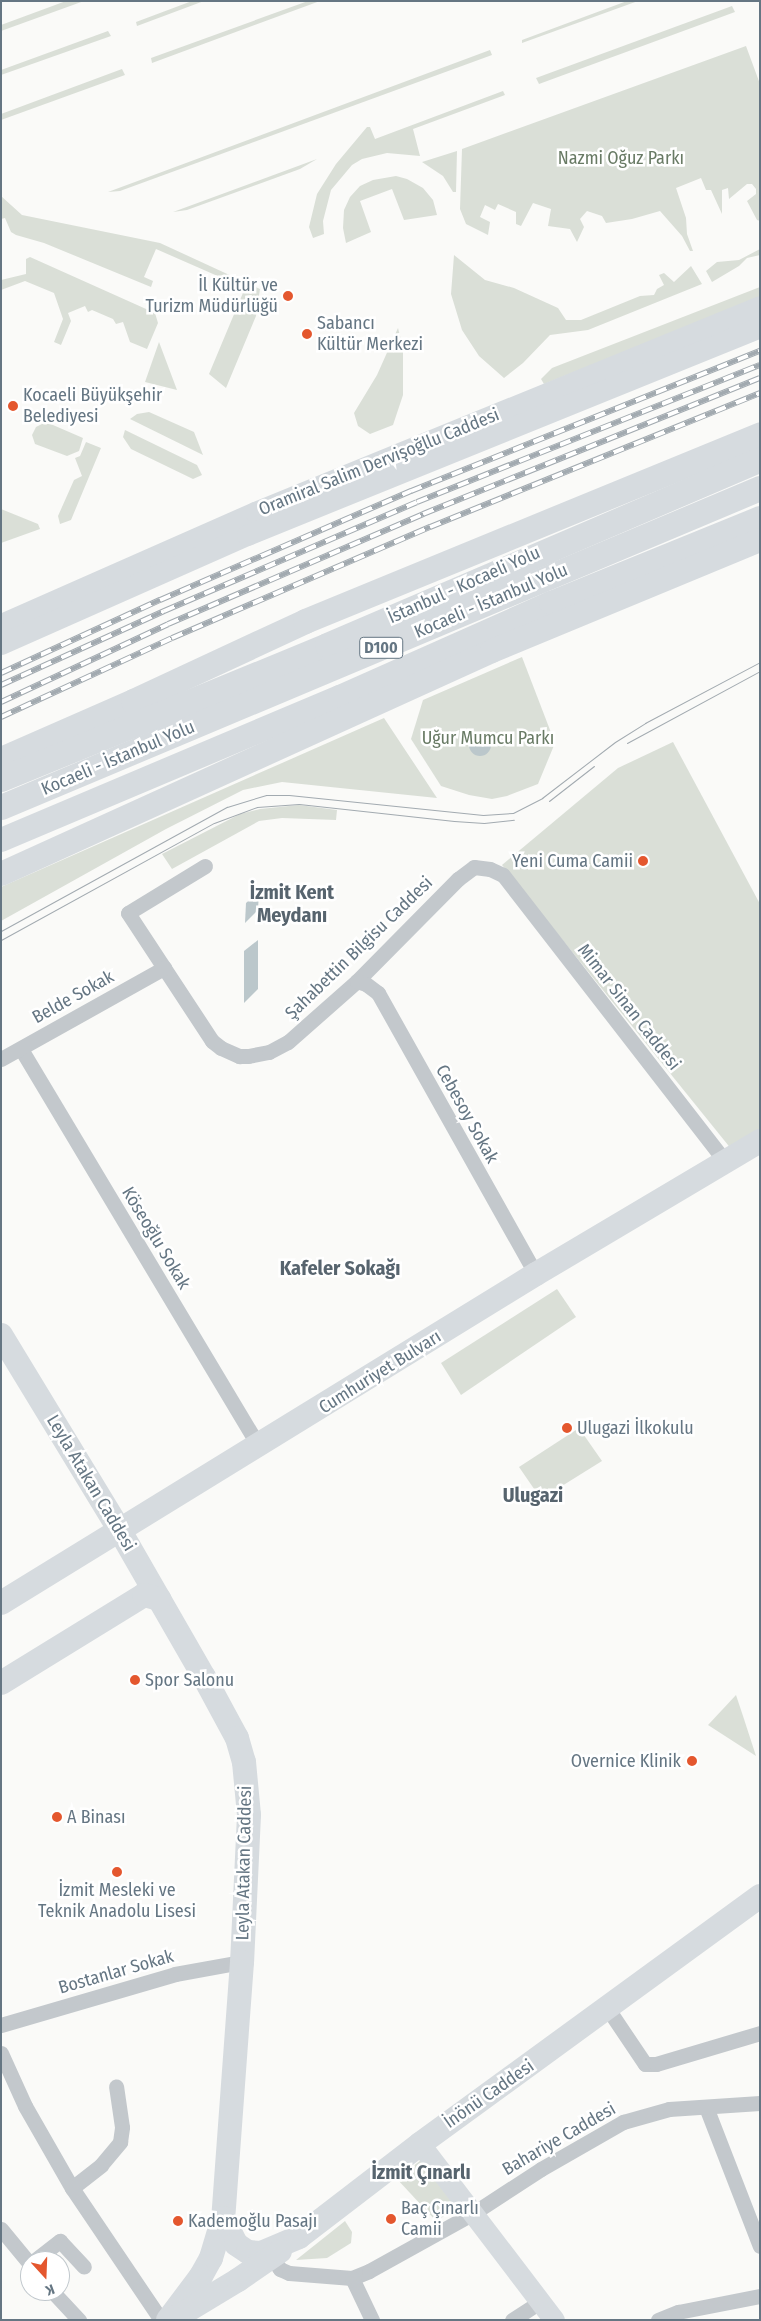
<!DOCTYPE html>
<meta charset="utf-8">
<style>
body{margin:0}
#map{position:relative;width:761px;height:2321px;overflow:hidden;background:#fafaf8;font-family:"Fira Sans Condensed",sans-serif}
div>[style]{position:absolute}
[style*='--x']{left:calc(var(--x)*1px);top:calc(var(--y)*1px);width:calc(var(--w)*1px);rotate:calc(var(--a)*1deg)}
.green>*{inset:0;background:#dadfd7}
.water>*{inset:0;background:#bbc7cb}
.round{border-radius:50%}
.minor>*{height:15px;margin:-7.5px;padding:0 7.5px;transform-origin:7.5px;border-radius:7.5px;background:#c3c8cc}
.secondary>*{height:21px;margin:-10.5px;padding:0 10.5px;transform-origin:10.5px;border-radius:10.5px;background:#d6dbdf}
.primary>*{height:24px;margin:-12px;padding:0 12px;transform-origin:12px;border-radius:12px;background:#d6dbdf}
.trunk>*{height:25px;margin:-12.5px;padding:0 12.5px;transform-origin:12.5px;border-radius:12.5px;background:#d6dbdf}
.tram>*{height:1px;margin:-0.5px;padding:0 0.5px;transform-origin:0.5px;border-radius:0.5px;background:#a2aab0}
.rail>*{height:5.5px;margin-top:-2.75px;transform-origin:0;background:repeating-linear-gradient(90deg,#fff 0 11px,#a2aab0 0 22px);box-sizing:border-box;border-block:1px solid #a2aab0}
.dots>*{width:14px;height:14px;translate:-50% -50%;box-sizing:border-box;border:2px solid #fff;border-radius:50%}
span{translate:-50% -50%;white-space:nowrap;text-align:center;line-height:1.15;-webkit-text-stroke:5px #fff;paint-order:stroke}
.shield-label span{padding:1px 4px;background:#fff;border:1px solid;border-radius:4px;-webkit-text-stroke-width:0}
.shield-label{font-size:16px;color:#657683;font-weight:700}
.park-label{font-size:18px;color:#687a64}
.poi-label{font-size:18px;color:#657683}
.right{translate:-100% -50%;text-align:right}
.left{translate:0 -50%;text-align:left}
.street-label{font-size:18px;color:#657683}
.quarter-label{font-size:20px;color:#57646e;font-weight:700}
.frame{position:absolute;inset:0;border:2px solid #657683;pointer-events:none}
.north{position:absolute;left:20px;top:2251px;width:50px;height:50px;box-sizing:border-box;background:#fff;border:1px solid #c1c8cd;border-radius:50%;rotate:160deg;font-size:14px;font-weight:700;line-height:20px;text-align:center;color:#657683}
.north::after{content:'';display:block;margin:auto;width:18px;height:22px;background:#e4572e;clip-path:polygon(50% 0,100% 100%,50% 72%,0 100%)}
</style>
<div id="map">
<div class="green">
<div style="clip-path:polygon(66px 1px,84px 1px,1px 31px,1px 25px)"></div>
<div style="clip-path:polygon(192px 1px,204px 1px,137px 26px,136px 22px)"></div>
<div style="clip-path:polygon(308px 1px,320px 1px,152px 63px,151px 58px)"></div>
<div style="clip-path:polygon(627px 1px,638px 1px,522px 43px,522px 40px)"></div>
<div style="clip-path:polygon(732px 6px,735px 12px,539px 84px,536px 78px)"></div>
<div style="clip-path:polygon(108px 31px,111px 36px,1px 75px,1px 70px)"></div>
<div style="clip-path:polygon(746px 46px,760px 84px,760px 221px,757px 220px,747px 201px,756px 194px,756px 189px,752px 184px,747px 184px,729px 199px,728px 188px,722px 190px,722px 214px,711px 190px,706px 190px,701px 178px,676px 188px,686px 218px,687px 234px,693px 251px,690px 251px,682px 236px,660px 211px,632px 219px,606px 223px,602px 216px,587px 211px,580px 219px,584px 227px,577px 242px,570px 229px,548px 226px,551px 209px,533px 203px,521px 226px,516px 224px,516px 212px,498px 204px,495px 210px,485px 205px,480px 217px,490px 222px,488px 235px,466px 224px,460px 209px,462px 149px)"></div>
<div style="clip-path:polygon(490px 50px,492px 55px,120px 191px,108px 192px)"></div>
<div style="clip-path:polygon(122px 69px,125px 75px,1px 120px,1px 114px)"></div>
<div style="clip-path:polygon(503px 91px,505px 95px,413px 129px,420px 156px,387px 153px,362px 159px,352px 165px,331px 190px,323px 221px,324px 234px,313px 238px,309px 227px,317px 194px,336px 164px,367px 127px,370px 127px,375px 139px)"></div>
<div style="clip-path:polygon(457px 151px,456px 192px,453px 192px,443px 176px,422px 162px)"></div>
<div style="clip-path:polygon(317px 159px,300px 169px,187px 210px,173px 212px)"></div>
<div style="clip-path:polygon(396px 176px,407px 179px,423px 188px,433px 200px,437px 215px,404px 220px,392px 189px,360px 201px,371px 232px,346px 243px,343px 228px,344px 210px,350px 197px,360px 186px,373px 180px)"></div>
<div style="clip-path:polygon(1px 196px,22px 215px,160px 243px,260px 289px,256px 316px,226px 388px,209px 374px,245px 288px,156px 249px,144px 277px,153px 281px,151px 287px,44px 243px,16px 235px,11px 232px,5px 218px,1px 219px)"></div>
<div style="clip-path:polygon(760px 249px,760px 255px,747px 258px,739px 266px,712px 282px,706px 271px,717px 262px,739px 260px)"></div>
<div style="clip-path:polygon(454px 255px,485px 280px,514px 288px,558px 308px,566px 320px,581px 320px,640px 296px,654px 295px,657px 289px,664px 285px,659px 275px,664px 273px,674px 282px,691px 266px,702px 284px,588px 330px,550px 335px,523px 363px,504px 378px,479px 356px,462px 330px,451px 294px)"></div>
<div style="clip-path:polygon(30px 257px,155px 313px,158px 323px,147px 349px,130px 342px,123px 322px,116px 324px,113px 319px,92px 310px,88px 312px,85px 306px,68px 313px,71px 321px,61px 345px,54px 342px,63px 319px,54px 293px,25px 281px,1px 290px,1px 280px,26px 274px,26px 259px)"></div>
<div style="clip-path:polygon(760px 287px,760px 298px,544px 384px,541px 379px,552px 368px)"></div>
<div style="clip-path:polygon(398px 328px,403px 348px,403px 395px,393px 425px,370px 434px,358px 426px,354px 413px,377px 375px)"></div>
<div style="clip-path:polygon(159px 342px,177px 390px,145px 382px)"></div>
<div style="clip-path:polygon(149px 412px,194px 432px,203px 455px,130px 419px,137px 414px)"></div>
<div style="clip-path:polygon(46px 422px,83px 438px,79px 451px,67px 456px,35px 444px,32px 435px,36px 427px)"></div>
<div style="clip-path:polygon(125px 430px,197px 465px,202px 475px,193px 479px,131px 449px,123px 437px)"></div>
<div style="clip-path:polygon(86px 442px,101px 448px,71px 520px,60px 524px,58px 516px,74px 480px,82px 476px,75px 458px,80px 456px)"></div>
<div style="clip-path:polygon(1px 509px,38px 524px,40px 529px,1px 543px)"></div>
<div style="clip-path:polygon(522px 657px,555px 743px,538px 784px,507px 796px,492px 799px,469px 795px,441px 786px,411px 739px,423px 700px)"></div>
<div style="clip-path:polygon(384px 718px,437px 798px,282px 782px,243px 790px,166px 829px,1px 921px,1px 887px)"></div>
<div style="clip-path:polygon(673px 742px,760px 904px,760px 1133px,732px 1150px,502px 865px,618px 768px)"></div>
<div style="clip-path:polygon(299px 805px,337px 810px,336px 820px,282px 818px,259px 821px,172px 869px,162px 854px,240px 814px,260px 809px)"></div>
<div style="clip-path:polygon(557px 1289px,576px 1317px,461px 1395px,441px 1363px)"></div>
<div style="clip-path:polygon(579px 1428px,602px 1461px,541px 1499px,519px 1467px)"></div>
<div style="clip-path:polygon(736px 1695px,743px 1716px,756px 1756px,708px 1725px)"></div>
<div style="clip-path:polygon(421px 2160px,458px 2208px,436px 2221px,397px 2179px)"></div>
<div style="clip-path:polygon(345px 2221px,352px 2232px,351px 2243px,327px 2258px,296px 2260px)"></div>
</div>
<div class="water">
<div class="round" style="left:469px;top:734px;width:22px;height:22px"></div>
<div style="clip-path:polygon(259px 892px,258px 910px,245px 923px,246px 903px)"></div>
<div style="clip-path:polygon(258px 940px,258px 989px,244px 1003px,244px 951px)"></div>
</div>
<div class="minor">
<div style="--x:205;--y:866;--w:90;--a:148.6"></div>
<div style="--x:128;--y:913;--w:153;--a:56.7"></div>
<div style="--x:212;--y:1041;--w:11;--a:38"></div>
<div style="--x:221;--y:1048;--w:20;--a:24"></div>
<div style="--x:239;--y:1056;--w:9;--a:0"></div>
<div style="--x:248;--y:1056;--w:21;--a:-11"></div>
<div style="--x:269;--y:1052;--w:21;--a:-28"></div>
<div style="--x:288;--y:1042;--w:92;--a:-41.5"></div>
<div style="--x:357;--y:981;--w:144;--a:-45.3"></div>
<div style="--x:458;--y:879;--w:20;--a:-37"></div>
<div style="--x:474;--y:867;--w:16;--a:7"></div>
<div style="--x:490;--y:869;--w:14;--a:25"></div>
<div style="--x:503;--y:875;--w:363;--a:52.2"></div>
<div style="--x:357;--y:981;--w:9;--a:18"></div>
<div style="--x:366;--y:984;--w:15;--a:37"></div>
<div style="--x:378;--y:993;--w:322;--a:60.7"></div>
<div style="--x:21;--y:1049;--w:464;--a:59.1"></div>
<div style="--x:1;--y:1059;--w:187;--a:-29.2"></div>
<div style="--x:608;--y:2009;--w:66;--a:56.1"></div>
<div style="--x:645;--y:2064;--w:11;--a:0"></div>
<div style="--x:656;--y:2064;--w:109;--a:-16.6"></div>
<div style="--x:1;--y:2025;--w:181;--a:-16.3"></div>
<div style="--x:175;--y:1974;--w:68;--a:-10.2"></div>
<div style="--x:1;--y:2053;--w:58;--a:65.6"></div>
<div style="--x:25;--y:2106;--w:95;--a:60.2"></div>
<div style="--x:72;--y:2188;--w:159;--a:56"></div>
<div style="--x:706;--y:2107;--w:149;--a:68.8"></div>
<div style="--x:72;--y:2188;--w:37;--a:-38"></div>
<div style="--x:101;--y:2165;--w:30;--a:-50"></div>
<div style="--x:120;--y:2142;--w:15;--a:-82"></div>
<div style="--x:122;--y:2127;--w:41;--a:-98.3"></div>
<div style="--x:1;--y:2229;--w:45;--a:50.4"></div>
<div style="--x:272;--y:2258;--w:14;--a:54"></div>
<div style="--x:280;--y:2269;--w:10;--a:24"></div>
<div style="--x:289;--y:2273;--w:63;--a:4.5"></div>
<div style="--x:352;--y:2278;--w:18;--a:-22"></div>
<div style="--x:369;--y:2271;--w:118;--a:-29"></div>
<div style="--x:472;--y:2214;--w:82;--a:-33.1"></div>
<div style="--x:541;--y:2169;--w:95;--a:-29.8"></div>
<div style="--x:623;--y:2122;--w:48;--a:-15.8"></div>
<div style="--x:669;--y:2109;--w:91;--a:-3.8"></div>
<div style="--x:34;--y:2261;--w:33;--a:-38"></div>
<div style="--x:60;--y:2241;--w:35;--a:47"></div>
<div style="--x:352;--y:2278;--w:47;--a:64.5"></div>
<div style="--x:52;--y:2291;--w:40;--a:47"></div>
<div style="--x:512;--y:2320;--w:35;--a:-33"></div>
<div style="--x:658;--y:2320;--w:22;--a:-22"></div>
<div style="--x:678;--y:2312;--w:84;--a:-11"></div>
</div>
<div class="secondary">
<div style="--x:1;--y:624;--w:278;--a:-23.8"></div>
<div style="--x:255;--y:512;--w:545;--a:-22.19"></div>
<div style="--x:1;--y:644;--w:269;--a:-23.9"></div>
<div style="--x:247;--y:535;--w:554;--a:-22.07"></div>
<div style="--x:420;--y:2144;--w:221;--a:52.7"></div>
</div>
<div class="primary">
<div style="--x:1;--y:840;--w:368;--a:-22.9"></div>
<div style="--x:340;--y:697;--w:231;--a:-24"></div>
<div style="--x:551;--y:603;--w:226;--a:-22.1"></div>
<div style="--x:1;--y:874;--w:539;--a:-24.43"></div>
<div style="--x:492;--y:651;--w:290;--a:-22.5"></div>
<div style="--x:1;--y:1335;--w:229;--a:58.7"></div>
<div style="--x:120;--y:1531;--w:168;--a:60.1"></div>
<div style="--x:204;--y:1677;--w:69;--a:61.6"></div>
<div style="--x:237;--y:1738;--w:25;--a:74"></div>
<div style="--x:244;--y:1762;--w:53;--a:84.6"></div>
<div style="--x:249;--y:1815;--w:147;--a:92.7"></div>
<div style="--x:242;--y:1962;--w:257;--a:94.2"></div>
<div style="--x:223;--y:2218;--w:42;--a:106.7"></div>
<div style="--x:211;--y:2258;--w:21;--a:119"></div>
<div style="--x:201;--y:2276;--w:55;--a:126.9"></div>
<div style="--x:1;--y:1603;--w:628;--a:-31.59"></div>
<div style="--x:536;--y:1274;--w:261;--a:-30.7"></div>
<div style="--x:1;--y:1683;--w:168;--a:-31.6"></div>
<div style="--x:144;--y:1595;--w:16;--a:15"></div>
<div style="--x:223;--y:2218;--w:29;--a:63"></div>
<div style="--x:236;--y:2244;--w:14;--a:34"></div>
<div style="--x:248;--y:2252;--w:13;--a:4"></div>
<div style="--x:261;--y:2253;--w:41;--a:-22.8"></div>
<div style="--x:299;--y:2237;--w:153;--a:-37.5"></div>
<div style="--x:420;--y:2144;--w:421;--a:-36.1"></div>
<div style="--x:175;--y:2318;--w:74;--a:-31.1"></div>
<div style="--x:238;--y:2280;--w:51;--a:-34.6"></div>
</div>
<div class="trunk">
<div style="--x:1;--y:759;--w:144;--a:-23.7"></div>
<div style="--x:133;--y:701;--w:190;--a:-24.9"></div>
<div style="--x:305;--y:621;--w:492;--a:-22.3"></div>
<div style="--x:1;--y:779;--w:352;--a:-22.3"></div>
<div style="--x:327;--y:645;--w:471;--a:-23.2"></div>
<div style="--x:1;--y:807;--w:823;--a:-22.8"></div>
</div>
<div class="tram">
<div style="--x:627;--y:743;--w:151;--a:-28.4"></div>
<div style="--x:549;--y:801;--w:57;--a:-37.9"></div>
<div style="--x:1;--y:931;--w:258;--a:-28.8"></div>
<div style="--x:227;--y:807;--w:41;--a:-17.1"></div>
<div style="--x:266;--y:795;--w:23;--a:0"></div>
<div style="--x:289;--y:795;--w:195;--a:5.9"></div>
<div style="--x:483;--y:815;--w:30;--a:-4"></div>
<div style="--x:513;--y:813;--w:33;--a:-27"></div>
<div style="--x:542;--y:798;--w:92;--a:-37.5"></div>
<div style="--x:615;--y:742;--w:36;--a:-32"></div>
<div style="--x:645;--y:723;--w:130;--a:-27.9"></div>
<div style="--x:1;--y:940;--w:243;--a:-28.8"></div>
<div style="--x:214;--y:823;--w:46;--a:-20.4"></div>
<div style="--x:257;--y:807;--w:42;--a:-4.1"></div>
<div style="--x:299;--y:804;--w:156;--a:6.3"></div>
<div style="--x:454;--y:821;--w:30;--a:4"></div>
<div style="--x:484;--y:823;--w:30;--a:-6"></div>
</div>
<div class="rail">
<div style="--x:1;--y:673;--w:175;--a:-24.7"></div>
<div style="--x:160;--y:600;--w:274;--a:-23.5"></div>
<div style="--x:411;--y:491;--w:376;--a:-21.9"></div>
<div style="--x:1;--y:685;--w:179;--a:-24.4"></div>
<div style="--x:164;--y:611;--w:275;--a:-23.3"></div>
<div style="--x:417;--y:502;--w:369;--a:-21.8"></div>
<div style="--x:1;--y:702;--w:184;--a:-25"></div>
<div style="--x:168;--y:624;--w:278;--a:-23.3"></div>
<div style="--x:423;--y:514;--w:363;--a:-22"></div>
<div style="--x:1;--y:717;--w:188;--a:-24.8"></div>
<div style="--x:172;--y:638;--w:281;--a:-23.3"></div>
<div style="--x:430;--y:527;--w:356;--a:-22.1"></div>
</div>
<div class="dots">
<div style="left:288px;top:296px;background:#e4572e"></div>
<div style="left:307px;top:334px;background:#e4572e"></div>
<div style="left:13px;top:406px;background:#e4572e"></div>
<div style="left:643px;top:861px;background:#e4572e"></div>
<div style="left:567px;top:1428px;background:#e4572e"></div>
<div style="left:135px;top:1680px;background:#e4572e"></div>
<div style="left:692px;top:1761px;background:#e4572e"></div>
<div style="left:57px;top:1817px;background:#e4572e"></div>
<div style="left:117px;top:1872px;background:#e4572e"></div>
<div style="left:391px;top:2219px;background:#e4572e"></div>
<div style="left:178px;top:2221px;background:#e4572e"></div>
</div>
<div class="shield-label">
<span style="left:381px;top:648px">D100</span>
</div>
<div class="park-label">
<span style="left:621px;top:158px">Nazmi Oğuz Parkı</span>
<span style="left:488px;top:738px">Uğur Mumcu Parkı</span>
</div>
<div class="poi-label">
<span class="right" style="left:278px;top:296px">İl Kültür ve<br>Turizm Müdürlüğü</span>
<span class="left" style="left:317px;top:334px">Sabancı<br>Kültür Merkezi</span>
<span class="left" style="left:23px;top:406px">Kocaeli Büyükşehir<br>Belediyesi</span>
<span class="right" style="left:633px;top:861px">Yeni Cuma Camii</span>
<span class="left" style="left:577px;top:1428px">Ulugazi İlkokulu</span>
<span class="left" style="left:145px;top:1680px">Spor Salonu</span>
<span class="right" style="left:681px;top:1761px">Overnice Klinik</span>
<span class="left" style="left:67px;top:1817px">A Binası</span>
<span style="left:117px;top:1901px">İzmit Mesleki ve<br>Teknik Anadolu Lisesi</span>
<span class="left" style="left:401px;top:2219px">Baç Çınarlı<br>Camii</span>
<span class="left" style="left:188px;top:2221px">Kademoğlu Pasajı</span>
</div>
<div class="street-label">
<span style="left:379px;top:462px;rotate:-22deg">Oramiral Salim Dervişoğllu Caddesi</span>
<span style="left:464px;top:585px;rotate:-24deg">İstanbul - Kocaeli Yolu</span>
<span style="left:491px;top:601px;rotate:-23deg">Kocaeli - İstanbul Yolu</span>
<span style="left:118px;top:758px;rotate:-23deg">Kocaeli - İstanbul Yolu</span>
<span style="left:359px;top:948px;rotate:-44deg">Şahabettin Bilgisu Caddesi</span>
<span style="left:73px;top:997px;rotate:-29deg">Belde Sokak</span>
<span style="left:629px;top:1007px;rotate:52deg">Mimar Sinan Caddesi</span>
<span style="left:467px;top:1114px;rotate:61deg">Cebesoy Sokak</span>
<span style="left:156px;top:1238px;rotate:59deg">Köseoğlu Sokak</span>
<span style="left:380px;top:1372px;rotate:-32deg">Cumhuriyet Bulvarı</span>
<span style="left:91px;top:1483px;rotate:59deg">Leyla Atakan Caddesi</span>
<span style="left:244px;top:1863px;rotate:-89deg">Leyla Atakan Caddesi</span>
<span style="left:116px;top:1972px;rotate:-16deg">Bostanlar Sokak</span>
<span style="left:489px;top:2094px;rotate:-35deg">İnönü Caddesi</span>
<span style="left:559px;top:2139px;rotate:-30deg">Bahariye Caddesi</span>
</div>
<div class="quarter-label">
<span style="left:292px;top:904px">İzmit Kent<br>Meydanı</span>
<span style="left:340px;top:1268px">Kafeler Sokağı</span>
<span style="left:533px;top:1495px">Ulugazi</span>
<span style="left:421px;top:2172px">İzmit Çınarlı</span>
</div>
<div class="frame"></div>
<div class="north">K</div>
</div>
